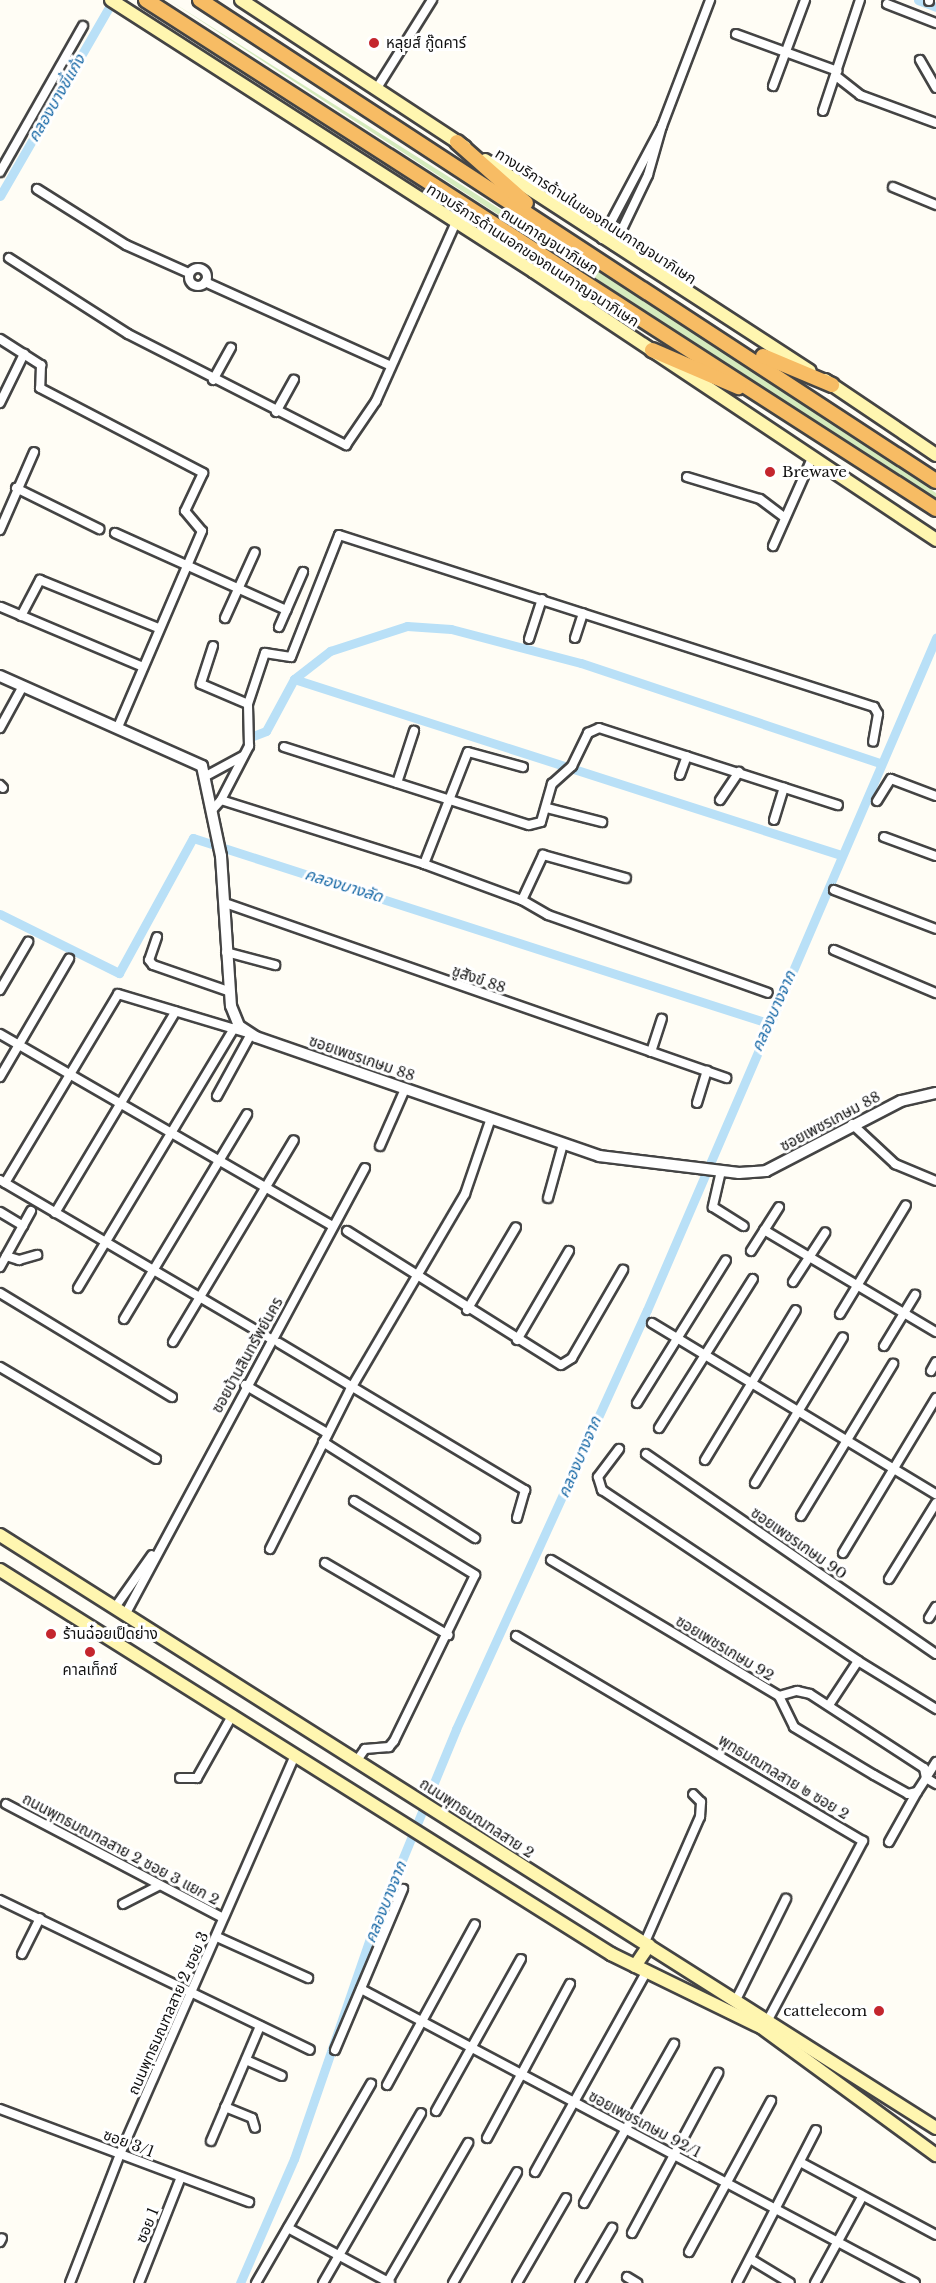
<!DOCTYPE html>
<meta charset="utf-8">
<style>
body{margin:0}
#map{position:relative;width:936px;height:2283px;overflow:hidden;background:#fffdf5;font-family:"Libre Baskerville","Noto Sans Thai",serif}
div>[style]{position:absolute}
[style*='--x']{left:calc(var(--x)*1px);top:calc(var(--y)*1px);width:calc(var(--w)*1px);rotate:calc(var(--a)*1deg)}
.green>*{inset:0;background:#d5ebbd}
.canal>*{height:9px;margin:-4.5px;padding:0 4.5px;transform-origin:4.5px;border-radius:4.5px;background:#b9e0f7}
.roads{filter:drop-shadow(2px 0 #444) drop-shadow(-2px 0 #444) drop-shadow(0 2px #444) drop-shadow(0 -2px #444)}
.minor>*{height:8px;margin:-4px;padding:0 4px;transform-origin:4px;border-radius:4px;background:#fff}
.minor>.ring{margin:-4px;padding:0;box-sizing:content-box;background:none;border:8px solid #fff;border-radius:50%}
.tertiary>*{height:10px;margin:-5px;padding:0 5px;transform-origin:5px;border-radius:5px;background:#fff}
.secondary>*{height:12px;margin:-6px;padding:0 6px;transform-origin:6px;border-radius:6px;background:#fff6b0}
.trunk>*{height:14px;margin:-7px;padding:0 7px;transform-origin:7px;border-radius:7px;background:#f7bc64}
.dots>*{width:16px;height:16px;translate:-50% -50%;box-sizing:border-box;border:3px solid #fff;border-radius:50%}
span{translate:-50% -50%;white-space:nowrap;text-align:center;line-height:1.15;-webkit-text-stroke:6px #fff;paint-order:stroke}
.poi-label{font-size:15px;color:#111}
.left{translate:0 -50%;text-align:left}
.right{translate:-100% -50%;text-align:right}
.street-label{font-size:15px;color:#111}
.water-label{font-size:16px;color:#1768a6;font-style:italic}
</style>
<div id="map">
<div class="green">
<div style="clip-path:polygon(169px 0,680px 323px,898px 466px,936px 493px,936px 500px)"></div>
</div>
<div class="canal">
<div style="--x:918;--y:0;--w:19;--a:21"></div>
<div style="--x:0;--y:196;--w:226;--a:-60"></div>
<div style="--x:294;--y:679;--w:46;--a:-37.9"></div>
<div style="--x:330;--y:651;--w:81;--a:-18"></div>
<div style="--x:407;--y:626;--w:44;--a:3.9"></div>
<div style="--x:451;--y:629;--w:134;--a:14.7"></div>
<div style="--x:581;--y:663;--w:315;--a:18.5"></div>
<div style="--x:253;--y:736;--w:14;--a:-21"></div>
<div style="--x:266;--y:731;--w:59;--a:-61.7"></div>
<div style="--x:294;--y:679;--w:575;--a:17.84"></div>
<div style="--x:0;--y:914;--w:133;--a:26.4"></div>
<div style="--x:119;--y:973;--w:154;--a:-61.3"></div>
<div style="--x:193;--y:838;--w:604;--a:17.84"></div>
<div style="--x:240;--y:2283;--w:135;--a:-66.5"></div>
<div style="--x:294;--y:2159;--w:239;--a:-71"></div>
<div style="--x:372;--y:1933;--w:221;--a:-67.6"></div>
<div style="--x:456;--y:1729;--w:460;--a:-65.5"></div>
<div style="--x:647;--y:1310;--w:732;--a:-66.73"></div>
</div>
<div class="roads">
<div class="minor">
<div style="--x:929;--y:1;--w:1;--a:-90"></div>
<div style="--x:887;--y:4;--w:53;--a:21.2"></div>
<div style="--x:736;--y:34;--w:108;--a:20.1"></div>
<div style="--x:920;--y:60;--w:32;--a:60"></div>
<div style="--x:836;--y:76;--w:31;--a:38"></div>
<div style="--x:860;--y:95;--w:81;--a:20.2"></div>
<div style="--x:773;--y:86;--w:92;--a:-69.6"></div>
<div style="--x:377;--y:88;--w:104;--a:-58"></div>
<div style="--x:823;--y:111;--w:117;--a:-71.6"></div>
<div style="--x:0;--y:172;--w:168;--a:-60.4"></div>
<div style="--x:893;--y:187;--w:47;--a:22.7"></div>
<div style="--x:37;--y:189;--w:105;--a:32.2"></div>
<div style="--x:126;--y:245;--w:69;--a:24"></div>
<div style="--x:602;--y:239;--w:128;--a:-62"></div>
<div style="--x:662;--y:126;--w:135;--a:-69.1"></div>
<div style="--x:614;--y:246;--w:79;--a:-64.4"></div>
<div style="--x:648;--y:175;--w:51;--a:-74.1"></div>
<div style="--x:9;--y:258;--w:141;--a:32.6"></div>
<div style="--x:128;--y:334;--w:245;--a:27"></div>
<div style="--x:346;--y:445;--w:53;--a:-55.7"></div>
<div style="--x:376;--y:401;--w:196;--a:-65.9"></div>
<div class="ring" style="left:189px;top:268px;width:10px;height:10px"></div>
<div style="--x:205;--y:282;--w:204;--a:24.3"></div>
<div style="--x:0;--y:339;--w:49;--a:32.4"></div>
<div style="--x:41;--y:365;--w:23;--a:92"></div>
<div style="--x:40;--y:388;--w:184;--a:27.5"></div>
<div style="--x:203;--y:473;--w:42;--a:115.3"></div>
<div style="--x:185;--y:511;--w:26;--a:50"></div>
<div style="--x:202;--y:531;--w:211;--a:113.2"></div>
<div style="--x:213;--y:380;--w:37;--a:-61"></div>
<div style="--x:0;--y:403;--w:55;--a:-63.9"></div>
<div style="--x:276;--y:412;--w:37;--a:-61"></div>
<div style="--x:687;--y:477;--w:76;--a:16.8"></div>
<div style="--x:760;--y:499;--w:31;--a:37"></div>
<div style="--x:16;--y:488;--w:93;--a:26.3"></div>
<div style="--x:0;--y:530;--w:85;--a:-66.4"></div>
<div style="--x:115;--y:533;--w:188;--a:24.2"></div>
<div style="--x:773;--y:546;--w:98;--a:-66"></div>
<div style="--x:1;--y:607;--w:152;--a:22.9"></div>
<div style="--x:21;--y:616;--w:41;--a:-62.2"></div>
<div style="--x:40;--y:580;--w:127;--a:22.1"></div>
<div style="--x:225;--y:618;--w:72;--a:-65.6"></div>
<div style="--x:279;--y:627;--w:60;--a:-66.4"></div>
<div style="--x:575;--y:638;--w:26;--a:-72"></div>
<div style="--x:529;--y:639;--w:42;--a:-72"></div>
<div style="--x:213;--y:646;--w:40;--a:108"></div>
<div style="--x:201;--y:684;--w:51;--a:23.1"></div>
<div style="--x:0;--y:728;--w:48;--a:-61.3"></div>
<div style="--x:284;--y:747;--w:257;--a:17.7"></div>
<div style="--x:529;--y:825;--w:12;--a:-14"></div>
<div style="--x:541;--y:822;--w:40;--a:-74"></div>
<div style="--x:552;--y:784;--w:27;--a:-42"></div>
<div style="--x:572;--y:766;--w:37;--a:-64"></div>
<div style="--x:588;--y:733;--w:12;--a:-24"></div>
<div style="--x:599;--y:728;--w:251;--a:17.9"></div>
<div style="--x:680;--y:775;--w:20;--a:-70"></div>
<div style="--x:206;--y:776;--w:42;--a:-28.4"></div>
<div style="--x:397;--y:783;--w:55;--a:-71.9"></div>
<div style="--x:0;--y:785;--w:4;--a:45"></div>
<div style="--x:221;--y:800;--w:61;--a:-62.6"></div>
<div style="--x:249;--y:746;--w:42;--a:-91.4"></div>
<div style="--x:248;--y:704;--w:54;--a:-71.6"></div>
<div style="--x:265;--y:653;--w:26;--a:9"></div>
<div style="--x:291;--y:657;--w:131;--a:-68.5"></div>
<div style="--x:339;--y:535;--w:562;--a:17.82"></div>
<div style="--x:874;--y:707;--w:8;--a:60"></div>
<div style="--x:878;--y:714;--w:28;--a:100"></div>
<div style="--x:720;--y:800;--w:34;--a:-56"></div>
<div style="--x:877;--y:801;--w:26;--a:-58"></div>
<div style="--x:891;--y:779;--w:48;--a:20.7"></div>
<div style="--x:547;--y:808;--w:57;--a:14.3"></div>
<div style="--x:213;--y:809;--w:12;--a:-48"></div>
<div style="--x:221;--y:800;--w:213;--a:17.5"></div>
<div style="--x:424;--y:864;--w:104;--a:20.2"></div>
<div style="--x:522;--y:900;--w:30;--a:30"></div>
<div style="--x:548;--y:915;--w:233;--a:19.5"></div>
<div style="--x:774;--y:820;--w:34;--a:-73"></div>
<div style="--x:884;--y:837;--w:55;--a:20.1"></div>
<div style="--x:424;--y:864;--w:120;--a:-68.6"></div>
<div style="--x:468;--y:752;--w:57;--a:15.3"></div>
<div style="--x:834;--y:890;--w:109;--a:20.9"></div>
<div style="--x:522;--y:900;--w:50;--a:-65"></div>
<div style="--x:543;--y:855;--w:86;--a:15.5"></div>
<div style="--x:225;--y:903;--w:531;--a:19.25"></div>
<div style="--x:157;--y:937;--w:24;--a:109"></div>
<div style="--x:149;--y:960;--w:6;--a:51"></div>
<div style="--x:153;--y:965;--w:79;--a:19.1"></div>
<div style="--x:834;--y:950;--w:111;--a:22.9"></div>
<div style="--x:226;--y:952;--w:51;--a:14.9"></div>
<div style="--x:0;--y:990;--w:56;--a:-59.7"></div>
<div style="--x:0;--y:1034;--w:384;--a:30"></div>
<div style="--x:651;--y:1052;--w:35;--a:-72"></div>
<div style="--x:0;--y:1077;--w:137;--a:-59.7"></div>
<div style="--x:217;--y:1096;--w:71;--a:-61.3"></div>
<div style="--x:697;--y:1103;--w:34;--a:-73"></div>
<div style="--x:852;--y:1124;--w:59;--a:42.9"></div>
<div style="--x:895;--y:1164;--w:44;--a:22.5"></div>
<div style="--x:380;--y:1146;--w:62;--a:-66.3"></div>
<div style="--x:721;--y:1171;--w:37;--a:103"></div>
<div style="--x:713;--y:1207;--w:36;--a:32"></div>
<div style="--x:0;--y:1180;--w:314;--a:30.4"></div>
<div style="--x:5;--y:1183;--w:220;--a:-59.1"></div>
<div style="--x:118;--y:994;--w:133;--a:16.7"></div>
<div style="--x:548;--y:1198;--w:56;--a:-74.5"></div>
<div style="--x:0;--y:1212;--w:27;--a:31"></div>
<div style="--x:55;--y:1213;--w:235;--a:-59.1"></div>
<div style="--x:764;--y:1230;--w:200;--a:30.7"></div>
<div style="--x:347;--y:1231;--w:252;--a:32.1"></div>
<div style="--x:561;--y:1365;--w:13;--a:-32"></div>
<div style="--x:572;--y:1358;--w:102;--a:-59.9"></div>
<div style="--x:751;--y:1251;--w:52;--a:-57.5"></div>
<div style="--x:6;--y:1256;--w:14;--a:17"></div>
<div style="--x:19;--y:1260;--w:19;--a:-16"></div>
<div style="--x:0;--y:1267;--w:64;--a:-61"></div>
<div style="--x:793;--y:1282;--w:59;--a:-56.9"></div>
<div style="--x:78;--y:1288;--w:303;--a:-59"></div>
<div style="--x:0;--y:1293;--w:201;--a:31.2"></div>
<div style="--x:467;--y:1310;--w:96;--a:-59.4"></div>
<div style="--x:840;--y:1314;--w:127;--a:-58.8"></div>
<div style="--x:124;--y:1319;--w:239;--a:-59"></div>
<div style="--x:652;--y:1323;--w:332;--a:31.1"></div>
<div style="--x:517;--y:1340;--w:103;--a:-59.7"></div>
<div style="--x:173;--y:1342;--w:235;--a:-59.1"></div>
<div style="--x:279;--y:1343;--w:287;--a:30.9"></div>
<div style="--x:525;--y:1490;--w:29;--a:106"></div>
<div style="--x:884;--y:1346;--w:60;--a:-58.7"></div>
<div style="--x:0;--y:1367;--w:181;--a:30.5"></div>
<div style="--x:931;--y:1371;--w:10;--a:-61"></div>
<div style="--x:245;--y:1385;--w:95;--a:30.3"></div>
<div style="--x:637;--y:1403;--w:168;--a:-58.1"></div>
<div style="--x:659;--y:1428;--w:176;--a:-57.8"></div>
<div style="--x:323;--y:1442;--w:180;--a:32.3"></div>
<div style="--x:619;--y:1449;--w:35;--a:127"></div>
<div style="--x:598;--y:1477;--w:14;--a:73"></div>
<div style="--x:602;--y:1490;--w:308;--a:33.7"></div>
<div style="--x:858;--y:1661;--w:53;--a:123.4"></div>
<div style="--x:646;--y:1454;--w:352;--a:34.6"></div>
<div style="--x:705;--y:1460;--w:175;--a:-58.8"></div>
<div style="--x:755;--y:1483;--w:170;--a:-58.9"></div>
<div style="--x:354;--y:1501;--w:142;--a:31.4"></div>
<div style="--x:475;--y:1575;--w:185;--a:116"></div>
<div style="--x:394;--y:1741;--w:8;--a:130"></div>
<div style="--x:389;--y:1747;--w:24;--a:175"></div>
<div style="--x:365;--y:1749;--w:12;--a:125"></div>
<div style="--x:801;--y:1516;--w:178;--a:-58.8"></div>
<div style="--x:270;--y:1549;--w:178;--a:-63.3"></div>
<div style="--x:350;--y:1390;--w:227;--a:-59.6"></div>
<div style="--x:465;--y:1194;--w:80;--a:-71.1"></div>
<div style="--x:843;--y:1553;--w:181;--a:-59"></div>
<div style="--x:551;--y:1560;--w:265;--a:30.8"></div>
<div style="--x:779;--y:1696;--w:34;--a:64"></div>
<div style="--x:794;--y:1727;--w:93;--a:31"></div>
<div style="--x:874;--y:1775;--w:39;--a:29"></div>
<div style="--x:908;--y:1794;--w:9;--a:-13"></div>
<div style="--x:917;--y:1792;--w:17;--a:-57"></div>
<div style="--x:926;--y:1778;--w:12;--a:31"></div>
<div style="--x:325;--y:1563;--w:143;--a:30.3"></div>
<div style="--x:889;--y:1579;--w:89;--a:-58.3"></div>
<div style="--x:116;--y:1606;--w:62;--a:-54.8"></div>
<div style="--x:126;--y:1613;--w:505;--a:-61.76"></div>
<div style="--x:929;--y:1618;--w:13;--a:-58"></div>
<div style="--x:516;--y:1636;--w:403;--a:30.6"></div>
<div style="--x:863;--y:1841;--w:203;--a:118"></div>
<div style="--x:858;--y:1661;--w:92;--a:31.6"></div>
<div style="--x:779;--y:1696;--w:19;--a:-16"></div>
<div style="--x:797;--y:1691;--w:13;--a:13"></div>
<div style="--x:810;--y:1694;--w:136;--a:33"></div>
<div style="--x:924;--y:1768;--w:10;--a:79"></div>
<div style="--x:180;--y:1778;--w:17;--a:0"></div>
<div style="--x:197;--y:1778;--w:73;--a:-60.6"></div>
<div style="--x:926;--y:1778;--w:19;--a:-58"></div>
<div style="--x:6;--y:1804;--w:245;--a:27.7"></div>
<div style="--x:889;--y:1842;--w:57;--a:-60.8"></div>
<div style="--x:0;--y:1900;--w:344;--a:25.8"></div>
<div style="--x:123;--y:1904;--w:39;--a:-27"></div>
<div style="--x:217;--y:1937;--w:100;--a:24.3"></div>
<div style="--x:645;--y:1942;--w:137;--a:-66.3"></div>
<div style="--x:700;--y:1817;--w:15;--a:-86"></div>
<div style="--x:701;--y:1802;--w:11;--a:-135"></div>
<div style="--x:22;--y:1954;--w:40;--a:-63.4"></div>
<div style="--x:361;--y:1989;--w:627;--a:27.95"></div>
<div style="--x:736;--y:2000;--w:113;--a:-63.7"></div>
<div style="--x:335;--y:2050;--w:175;--a:-67.1"></div>
<div style="--x:246;--y:2060;--w:39;--a:24"></div>
<div style="--x:387;--y:2085;--w:183;--a:-61.3"></div>
<div style="--x:225;--y:2107;--w:29;--a:22"></div>
<div style="--x:252;--y:2118;--w:10;--a:73"></div>
<div style="--x:0;--y:2109;--w:266;--a:20.5"></div>
<div style="--x:436;--y:2111;--w:174;--a:-60.8"></div>
<div style="--x:487;--y:2138;--w:175;--a:-61.7"></div>
<div style="--x:211;--y:2141;--w:125;--a:-66.9"></div>
<div style="--x:800;--y:2162;--w:154;--a:28.2"></div>
<div style="--x:535;--y:2172;--w:230;--a:-60.9"></div>
<div style="--x:584;--y:2203;--w:183;--a:-60.5"></div>
<div style="--x:288;--y:2228;--w:116;--a:28.3"></div>
<div style="--x:632;--y:2233;--w:182;--a:-61.7"></div>
<div style="--x:0;--y:2242;--w:4;--a:-63"></div>
<div style="--x:689;--y:2252;--w:172;--a:-61.5"></div>
<div style="--x:752;--y:2260;--w:44;--a:31.2"></div>
<div style="--x:627;--y:2277;--w:12;--a:31"></div>
<div style="--x:70;--y:2283;--w:138;--a:-68.8"></div>
<div style="--x:120;--y:2154;--w:436;--a:-66.3"></div>
<div style="--x:139;--y:2283;--w:114;--a:-68.4"></div>
<div style="--x:256;--y:2283;--w:230;--a:-60"></div>
<div style="--x:323;--y:2283;--w:196;--a:-60"></div>
<div style="--x:387;--y:2283;--w:162;--a:-59.9"></div>
<div style="--x:453;--y:2283;--w:128;--a:-60"></div>
<div style="--x:517;--y:2283;--w:98;--a:-60"></div>
<div style="--x:580;--y:2283;--w:64;--a:-59.8"></div>
<div style="--x:737;--y:2283;--w:172;--a:-62.7"></div>
<div style="--x:815;--y:2283;--w:98;--a:-61.3"></div>
</div>
<div class="tertiary">
<div style="--x:0;--y:676;--w:221;--a:24"></div>
<div style="--x:202;--y:766;--w:92;--a:78.1"></div>
<div style="--x:221;--y:856;--w:150;--a:86.2"></div>
<div style="--x:231;--y:1006;--w:22;--a:68"></div>
<div style="--x:239;--y:1026;--w:20;--a:33"></div>
<div style="--x:256;--y:1037;--w:363;--a:19.1"></div>
<div style="--x:599;--y:1156;--w:141;--a:6.9"></div>
<div style="--x:739;--y:1173;--w:27;--a:-4"></div>
<div style="--x:766;--y:1171;--w:152;--a:-27.4"></div>
<div style="--x:901;--y:1101;--w:36;--a:-13"></div>
</div>
<div class="secondary">
<div style="--x:111;--y:0;--w:502;--a:32.71"></div>
<div style="--x:533;--y:271;--w:485;--a:33.7"></div>
<div style="--x:241;--y:0;--w:268;--a:33.3"></div>
<div style="--x:485;--y:160;--w:387;--a:33"></div>
<div style="--x:825;--y:380;--w:134;--a:34"></div>
<div style="--x:0;--y:1535;--w:1108;--a:32.36"></div>
<div style="--x:0;--y:1570;--w:722;--a:32.15"></div>
<div style="--x:611;--y:1954;--w:167;--a:26"></div>
<div style="--x:761;--y:2027;--w:217;--a:36.2"></div>
<div style="--x:635;--y:1966;--w:25;--a:-56"></div>
</div>
<div class="trunk">
<div style="--x:146;--y:0;--w:940;--a:32.79"></div>
<div style="--x:200;--y:0;--w:879;--a:33.17"></div>
<div style="--x:457;--y:142;--w:92;--a:41.5"></div>
<div style="--x:652;--y:350;--w:94;--a:23.3"></div>
<div style="--x:763;--y:356;--w:75;--a:22.8"></div>
</div>
</div>
<div class="dots">
<div style="left:374px;top:43px;background:#c4262e"></div>
<div style="left:770px;top:472px;background:#c4262e"></div>
<div style="left:51px;top:1634px;background:#c4262e"></div>
<div style="left:90px;top:1652px;background:#c4262e"></div>
<div style="left:879px;top:2011px;background:#c4262e"></div>
</div>
<div class="poi-label">
<span class="left" style="left:386px;top:43px">หลุยส์ กู๊ดคาร์</span>
<span class="left" style="left:782px;top:472px">Brewave</span>
<span class="left" style="left:63px;top:1634px">ร้านฉ๋อยเป็ดย่าง</span>
<span style="left:90px;top:1670px">คาลเท็กซ์</span>
<span class="right" style="left:867px;top:2011px">cattelecom</span>
</div>
<div class="street-label">
<span style="left:596px;top:216px;rotate:33deg">ทางบริการด้านในของถนนกาญจนาภิเษก</span>
<span style="left:550px;top:241px;rotate:32deg">ถนนกาญจนาภิเษก</span>
<span style="left:533px;top:255px;rotate:33deg">ทางบริการด้านนอกของถนนกาญจนาภิเษก</span>
<span style="left:479px;top:979px;rotate:19deg">ชูสังข์ 88</span>
<span style="left:362px;top:1058px;rotate:19deg">ซอยเพชรเกษม 88</span>
<span style="left:830px;top:1121px;rotate:-28deg">ซอยเพชรเกษม 88</span>
<span style="left:247px;top:1355px;rotate:-61deg">ซอยบ้านสินทรัพย์นคร</span>
<span style="left:799px;top:1543px;rotate:35deg">ซอยเพชรเกษม 90</span>
<span style="left:725px;top:1648px;rotate:31deg">ซอยเพชรเกษม 92</span>
<span style="left:784px;top:1777px;rotate:31deg">พุทธมณฑลสาย ๒ ซอย 2</span>
<span style="left:477px;top:1818px;rotate:33deg">ถนนพุทธมณฑลสาย 2</span>
<span style="left:121px;top:1849px;rotate:28deg">ถนนพุทธมณฑลสาย 2 ซอย 3 แยก 2</span>
<span style="left:168px;top:2013px;rotate:-66deg">ถนนพุทธมณฑลสาย 2 ซอย 3</span>
<span style="left:645px;top:2124px;rotate:28deg">ซอยเพชรเกษม 92/1</span>
<span style="left:129px;top:2143px;rotate:21deg">ซอย 3/1</span>
<span style="left:147px;top:2225px;rotate:-68deg">ซอย 1</span>
</div>
<div class="water-label">
<span style="left:56px;top:98px;rotate:-60deg">คลองบางขี้แก้ง</span>
<span style="left:344px;top:885px;rotate:17deg">คลองบางลัด</span>
<span style="left:773px;top:1011px;rotate:-66deg">คลองบางจาก</span>
<span style="left:579px;top:1457px;rotate:-67deg">คลองบางจาก</span>
<span style="left:385px;top:1902px;rotate:-68deg">คลองบางจาก</span>
</div>
</div>
